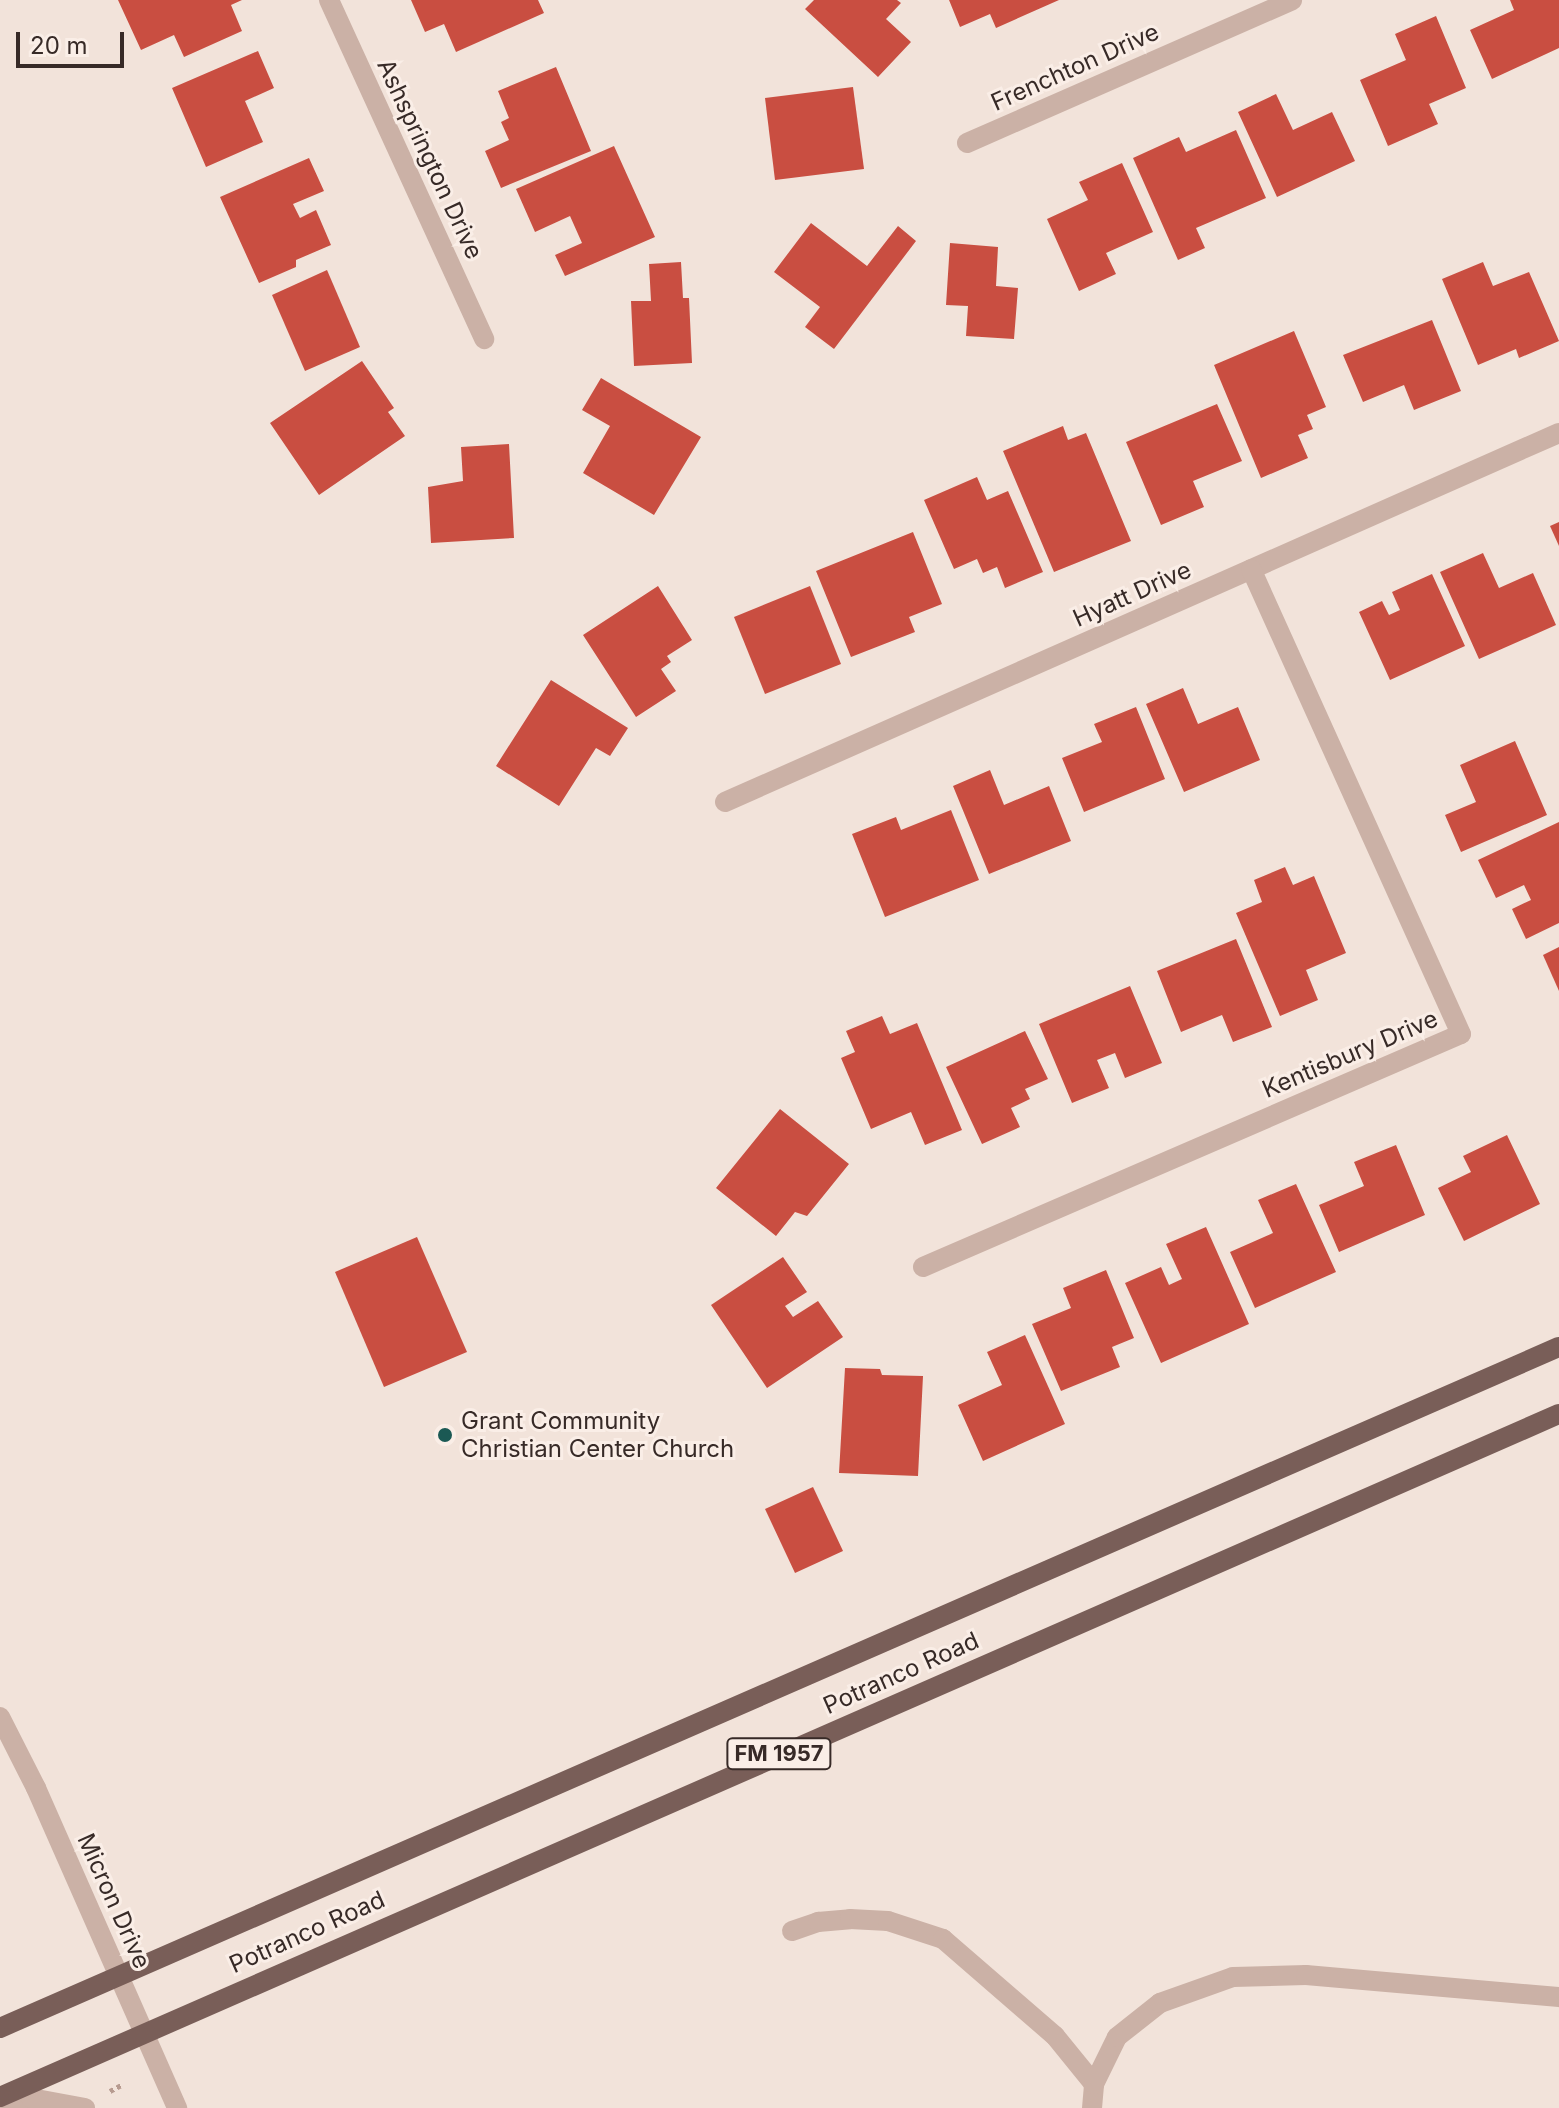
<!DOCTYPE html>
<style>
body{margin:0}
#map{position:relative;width:1559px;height:2108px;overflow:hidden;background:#f2e3da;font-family:Inter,sans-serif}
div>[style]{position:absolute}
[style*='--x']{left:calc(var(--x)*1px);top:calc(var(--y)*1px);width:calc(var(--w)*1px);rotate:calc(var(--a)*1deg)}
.building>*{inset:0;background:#c94e41}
.path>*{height:5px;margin-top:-2.5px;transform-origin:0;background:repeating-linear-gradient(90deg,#b79b90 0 4px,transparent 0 8px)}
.minor>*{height:20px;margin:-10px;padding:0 10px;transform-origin:10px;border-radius:10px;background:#cbb1a6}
.major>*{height:20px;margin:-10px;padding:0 10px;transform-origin:10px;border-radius:10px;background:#795e58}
.dots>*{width:22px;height:22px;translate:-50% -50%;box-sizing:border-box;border:4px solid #faeee7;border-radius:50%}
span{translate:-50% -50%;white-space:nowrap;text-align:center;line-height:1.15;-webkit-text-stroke:6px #faeee7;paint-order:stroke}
.shield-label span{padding:2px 6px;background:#faeee7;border:2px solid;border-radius:6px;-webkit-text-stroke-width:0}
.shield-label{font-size:22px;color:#372a27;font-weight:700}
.street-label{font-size:24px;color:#372a27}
.poi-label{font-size:24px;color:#372a27}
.left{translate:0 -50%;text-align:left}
.scale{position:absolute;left:16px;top:32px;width:108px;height:36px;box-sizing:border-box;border:4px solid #372a27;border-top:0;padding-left:10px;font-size:24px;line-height:28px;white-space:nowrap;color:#372a27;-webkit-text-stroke:6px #faeee7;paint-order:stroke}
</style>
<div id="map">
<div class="building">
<div style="clip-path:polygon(118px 0,242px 0,231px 5px,242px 31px,184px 57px,174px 35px,141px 50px)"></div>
<div style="clip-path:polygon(411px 0,538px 0,544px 13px,456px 52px,444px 24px,425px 32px)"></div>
<div style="clip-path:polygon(814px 0,897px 0,901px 3px,886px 19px,911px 42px,878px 77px,805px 9px)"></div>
<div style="clip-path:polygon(949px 0,1059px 0,996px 28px,990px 14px,960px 27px)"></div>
<div style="clip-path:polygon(1510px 0,1559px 0,1559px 48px,1492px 79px,1470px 30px,1514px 10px)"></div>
<div style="clip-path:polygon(1436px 16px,1466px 88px,1429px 104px,1438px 124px,1388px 146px,1360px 80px,1406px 60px,1395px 34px)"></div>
<div style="clip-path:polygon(258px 51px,274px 88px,245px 101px,263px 142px,206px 167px,172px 88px)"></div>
<div style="clip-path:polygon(556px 67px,591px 151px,501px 188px,485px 151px,509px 140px,501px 122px,509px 118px,498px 91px)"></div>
<div style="clip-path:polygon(853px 87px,864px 169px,775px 180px,765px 98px)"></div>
<div style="clip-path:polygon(1276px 94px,1293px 130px,1332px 112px,1355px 161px,1277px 197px,1238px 112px)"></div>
<div style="clip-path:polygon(1236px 130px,1266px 198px,1196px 228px,1205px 248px,1178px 260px,1133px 158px,1179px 137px,1186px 152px)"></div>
<div style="clip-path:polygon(614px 146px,655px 237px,565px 276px,555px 255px,582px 243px,570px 216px,535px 232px,516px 189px)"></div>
<div style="clip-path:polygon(309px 158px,324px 191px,293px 204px,300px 218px,316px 210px,331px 245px,296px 260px,296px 267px,259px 283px,220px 197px)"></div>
<div style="clip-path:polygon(1122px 163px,1153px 232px,1106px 253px,1116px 274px,1079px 291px,1047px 219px,1088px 200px,1079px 182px)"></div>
<div style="clip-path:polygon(811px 223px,867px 266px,898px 226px,916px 241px,834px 349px,805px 327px,820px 307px,774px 272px)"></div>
<div style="clip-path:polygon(950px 243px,998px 247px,996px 286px,1018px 288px,1014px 339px,966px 336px,968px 306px,946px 305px)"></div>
<div style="clip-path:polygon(681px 262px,683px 298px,689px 298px,692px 363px,634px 366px,631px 301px,651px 301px,649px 264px)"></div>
<div style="clip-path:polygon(1483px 262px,1493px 286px,1529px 272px,1559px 341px,1519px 358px,1516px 349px,1478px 365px,1442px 279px)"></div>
<div style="clip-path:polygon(327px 270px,360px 347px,305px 371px,272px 295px)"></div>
<div style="clip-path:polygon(1432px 320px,1461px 391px,1414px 410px,1404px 385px,1363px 402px,1343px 355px)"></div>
<div style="clip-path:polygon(1294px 331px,1326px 407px,1307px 415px,1313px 429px,1298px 435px,1308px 458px,1261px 478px,1214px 365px)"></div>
<div style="clip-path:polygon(362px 361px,394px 408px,388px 412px,405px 436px,319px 495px,270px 423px)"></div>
<div style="clip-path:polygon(601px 378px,701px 437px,654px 515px,583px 473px,610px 426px,582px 410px)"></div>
<div style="clip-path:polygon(1217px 404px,1242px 461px,1193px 481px,1204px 507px,1161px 525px,1126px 442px)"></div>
<div style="clip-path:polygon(1063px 426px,1068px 440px,1086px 433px,1131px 541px,1054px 572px,1003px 451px)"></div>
<div style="clip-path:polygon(509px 444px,514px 538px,431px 543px,428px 487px,463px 481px,461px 447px)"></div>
<div style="clip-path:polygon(977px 477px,987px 500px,1008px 491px,1043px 572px,1005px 588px,997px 567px,983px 573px,977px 559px,954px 569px,924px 500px)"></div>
<div style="clip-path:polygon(1559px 522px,1559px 546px,1550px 526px)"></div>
<div style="clip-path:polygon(913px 532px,942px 604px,909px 617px,915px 632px,851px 657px,816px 571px)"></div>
<div style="clip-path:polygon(1483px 553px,1499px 588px,1533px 573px,1556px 625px,1479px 659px,1440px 572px)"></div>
<div style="clip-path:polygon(1432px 574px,1465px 646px,1390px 680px,1359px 612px,1382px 601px,1389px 615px,1400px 610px,1392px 592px)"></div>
<div style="clip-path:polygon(658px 586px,692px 640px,667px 656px,671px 662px,661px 669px,676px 691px,636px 717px,583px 635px)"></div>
<div style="clip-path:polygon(810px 586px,841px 664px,765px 694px,734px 617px)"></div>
<div style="clip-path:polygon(551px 680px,628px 728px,610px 756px,596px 748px,559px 806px,496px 766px)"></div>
<div style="clip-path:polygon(1183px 688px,1198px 724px,1238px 707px,1260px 760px,1184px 792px,1146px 704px)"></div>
<div style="clip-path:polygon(1136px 707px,1165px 779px,1084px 812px,1062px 758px,1102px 742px,1094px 724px)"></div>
<div style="clip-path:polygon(1515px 741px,1547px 815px,1461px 852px,1445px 815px,1476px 802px,1460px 765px)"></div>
<div style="clip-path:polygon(990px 770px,1004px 805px,1049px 786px,1071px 841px,989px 874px,953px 786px)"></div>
<div style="clip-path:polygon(951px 810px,979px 880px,885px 917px,852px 834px,896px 817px,901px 830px)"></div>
<div style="clip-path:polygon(1559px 822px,1559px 923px,1526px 939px,1512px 909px,1531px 900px,1524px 885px,1496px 898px,1478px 860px)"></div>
<div style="clip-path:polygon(1285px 867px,1293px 885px,1314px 876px,1346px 953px,1306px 970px,1318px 1000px,1280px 1016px,1236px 913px,1262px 902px,1254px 880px)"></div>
<div style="clip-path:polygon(1236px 939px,1272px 1027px,1233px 1042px,1222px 1015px,1181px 1032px,1157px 971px)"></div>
<div style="clip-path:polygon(1559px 947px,1559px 991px,1543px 955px)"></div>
<div style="clip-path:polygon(1130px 986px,1162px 1063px,1125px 1078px,1115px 1053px,1097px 1060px,1109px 1088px,1072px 1103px,1039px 1024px)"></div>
<div style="clip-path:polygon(882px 1016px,890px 1034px,917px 1023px,962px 1130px,925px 1145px,911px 1112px,871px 1129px,841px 1058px,855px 1052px,846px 1031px)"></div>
<div style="clip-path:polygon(1025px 1031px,1048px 1079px,1025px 1089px,1030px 1099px,1011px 1108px,1020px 1127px,982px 1144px,946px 1067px)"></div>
<div style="clip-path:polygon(780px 1109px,849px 1164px,807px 1216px,795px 1212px,776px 1236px,716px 1188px)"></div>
<div style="clip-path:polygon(1507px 1135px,1540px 1204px,1464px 1241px,1438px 1188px,1471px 1172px,1463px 1156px)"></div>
<div style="clip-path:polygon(1396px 1145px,1425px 1215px,1339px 1252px,1319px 1205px,1364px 1186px,1354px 1162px)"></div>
<div style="clip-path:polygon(1296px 1184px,1336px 1272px,1255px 1308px,1230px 1252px,1273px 1233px,1258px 1200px)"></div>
<div style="clip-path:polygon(1206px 1227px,1249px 1324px,1161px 1363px,1125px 1283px,1161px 1267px,1169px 1285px,1182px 1279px,1166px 1244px)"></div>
<div style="clip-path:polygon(417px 1237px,467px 1352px,384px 1387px,335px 1272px)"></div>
<div style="clip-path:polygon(783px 1257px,807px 1292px,785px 1306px,793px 1317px,818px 1301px,843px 1337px,767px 1388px,711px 1305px)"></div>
<div style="clip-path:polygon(1106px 1270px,1134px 1338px,1112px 1347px,1120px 1367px,1061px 1391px,1032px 1324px,1071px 1308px,1063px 1288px)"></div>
<div style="clip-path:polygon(1025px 1335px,1065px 1424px,983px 1461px,958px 1405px,1002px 1385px,987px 1352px)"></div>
<div style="clip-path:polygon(845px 1368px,880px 1369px,882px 1375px,923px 1376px,918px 1476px,839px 1473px)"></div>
<div style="clip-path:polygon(813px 1487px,843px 1551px,795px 1573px,765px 1509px)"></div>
</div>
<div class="path">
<div style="--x:110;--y:2091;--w:15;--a:-28"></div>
</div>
<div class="minor">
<div style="--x:329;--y:0;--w:373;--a:65.4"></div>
<div style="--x:967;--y:143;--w:355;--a:-23.7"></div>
<div style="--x:725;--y:802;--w:912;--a:-23.87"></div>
<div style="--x:923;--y:1267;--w:586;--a:-23.42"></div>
<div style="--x:1461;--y:1034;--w:510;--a:-114.3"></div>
<div style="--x:0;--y:1717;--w:80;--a:63.1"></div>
<div style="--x:36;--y:1788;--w:350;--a:66.2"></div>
<div style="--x:792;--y:1931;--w:28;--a:-19"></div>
<div style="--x:818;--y:1922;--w:32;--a:-5"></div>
<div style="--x:850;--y:1919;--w:38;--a:3"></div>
<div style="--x:888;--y:1921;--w:58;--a:18.1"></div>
<div style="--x:943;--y:1939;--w:148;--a:40.9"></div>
<div style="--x:1055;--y:2036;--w:62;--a:50.9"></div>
<div style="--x:0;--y:2098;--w:31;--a:0"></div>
<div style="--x:31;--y:2098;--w:55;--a:10.5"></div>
<div style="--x:1092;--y:2108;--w:24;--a:-85"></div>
<div style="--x:1094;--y:2084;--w:52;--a:-63.9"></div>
<div style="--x:1117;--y:2037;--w:55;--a:-38.3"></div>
<div style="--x:1160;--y:2003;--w:77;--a:-19.6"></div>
<div style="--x:1233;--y:1977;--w:73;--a:-1.6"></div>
<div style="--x:1306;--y:1975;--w:254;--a:5"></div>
</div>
<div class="major">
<div style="--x:0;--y:2028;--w:1701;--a:-23.6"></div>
<div style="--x:0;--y:2097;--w:1702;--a:-23.66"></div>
</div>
<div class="dots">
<div style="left:445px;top:1435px;background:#1b5954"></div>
</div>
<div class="shield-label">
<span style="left:779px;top:1754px">FM 1957</span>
</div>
<div class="street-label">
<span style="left:1075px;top:67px;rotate:-24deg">Frenchton Drive</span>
<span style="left:430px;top:159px;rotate:65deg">Ashsprington Drive</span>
<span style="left:1132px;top:594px;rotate:-24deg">Hyatt Drive</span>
<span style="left:1350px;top:1054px;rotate:-23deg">Kentisbury Drive</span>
<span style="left:901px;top:1673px;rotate:-24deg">Potranco Road</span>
<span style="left:114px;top:1901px;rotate:66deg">Micron Drive</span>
<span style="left:307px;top:1932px;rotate:-24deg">Potranco Road</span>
</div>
<div class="poi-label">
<span class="left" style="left:461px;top:1435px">Grant Community<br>Christian Center Church</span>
</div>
<div class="scale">20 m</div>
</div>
